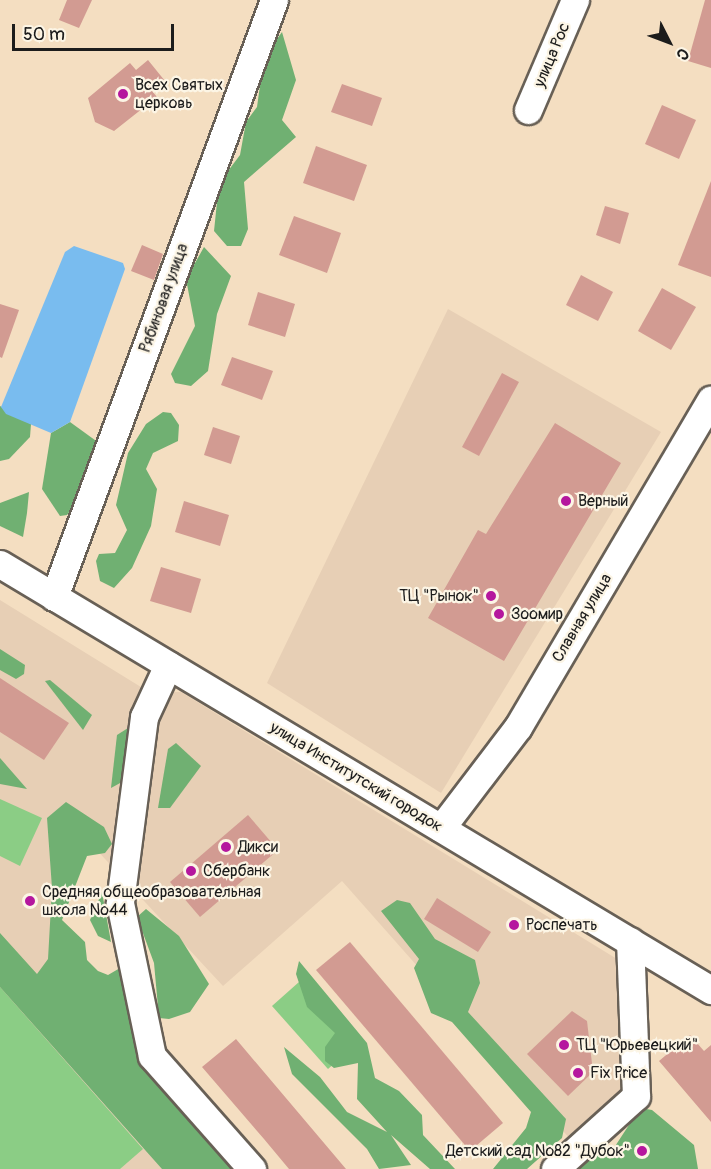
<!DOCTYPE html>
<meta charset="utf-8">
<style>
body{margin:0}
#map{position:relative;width:711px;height:1169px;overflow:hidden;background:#f4dec1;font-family:Pangolin,sans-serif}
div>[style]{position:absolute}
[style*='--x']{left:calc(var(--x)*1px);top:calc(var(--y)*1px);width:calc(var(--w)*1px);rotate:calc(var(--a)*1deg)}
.built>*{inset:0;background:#e7cfb5}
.green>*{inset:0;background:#8bcd85}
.forest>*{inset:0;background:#70b072}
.water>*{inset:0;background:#79bcef}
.building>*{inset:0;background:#d29b92}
.roads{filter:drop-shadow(2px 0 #686056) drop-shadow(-2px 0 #686056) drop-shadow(0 2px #686056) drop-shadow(0 -2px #686056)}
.minor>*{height:27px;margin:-13.5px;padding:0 13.5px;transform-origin:13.5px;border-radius:13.5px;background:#fff}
.dots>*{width:16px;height:16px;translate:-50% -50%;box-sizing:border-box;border:3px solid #fcf5e5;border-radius:50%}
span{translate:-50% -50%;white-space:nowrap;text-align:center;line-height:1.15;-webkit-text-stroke:4.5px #fcf5e5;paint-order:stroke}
.street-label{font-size:16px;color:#1c1c1c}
.poi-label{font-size:16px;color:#1c1c1c}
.left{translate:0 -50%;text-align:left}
.right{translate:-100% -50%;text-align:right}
.north{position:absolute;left:639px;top:12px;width:60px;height:60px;-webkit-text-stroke:4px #fcf5e5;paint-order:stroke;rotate:132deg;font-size:16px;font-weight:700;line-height:24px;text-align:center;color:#1c1c1c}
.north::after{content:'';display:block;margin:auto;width:21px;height:27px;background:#1c1c1c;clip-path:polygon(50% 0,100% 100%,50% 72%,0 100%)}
.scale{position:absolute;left:12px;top:24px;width:162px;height:27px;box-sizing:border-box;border:3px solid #1c1c1c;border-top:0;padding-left:8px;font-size:18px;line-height:21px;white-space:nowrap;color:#1c1c1c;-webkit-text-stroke:4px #fcf5e5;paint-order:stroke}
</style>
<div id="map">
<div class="built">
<div style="clip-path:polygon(448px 309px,661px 432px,441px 793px,267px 683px)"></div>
<div style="clip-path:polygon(0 600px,149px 692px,181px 692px,617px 959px,628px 1088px,571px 1140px,342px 881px,223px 986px,67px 818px,54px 984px,218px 1169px,0 1169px)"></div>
</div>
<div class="green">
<div style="clip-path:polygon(0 799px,42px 818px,20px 866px,0 856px)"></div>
<div style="clip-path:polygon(299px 982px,355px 1045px,328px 1069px,272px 1006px)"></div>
<div style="clip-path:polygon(0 987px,143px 1149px,120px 1169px,0 1169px)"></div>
</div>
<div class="forest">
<div style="clip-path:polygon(282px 32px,296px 80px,282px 120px,296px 137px,244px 182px,248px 229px,241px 246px,227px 246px,214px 231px,219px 183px,240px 155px,246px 122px,257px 107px,264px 57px)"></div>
<div style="clip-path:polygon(204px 247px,231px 276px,217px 314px,208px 371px,191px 386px,175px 383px,171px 374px,195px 326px,186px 279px)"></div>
<div style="clip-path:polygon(0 406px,31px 424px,30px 437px,9px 459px,0 461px)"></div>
<div style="clip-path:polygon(163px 412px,171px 413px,179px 425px,178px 441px,153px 453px,146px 469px,157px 489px,151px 526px,132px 568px,114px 588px,100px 581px,96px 561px,99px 554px,115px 553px,127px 530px,116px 505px,128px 453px,146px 424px)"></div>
<div style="clip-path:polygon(70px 422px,99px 443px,82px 495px,67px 515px,60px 516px,42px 489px,51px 433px)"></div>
<div style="clip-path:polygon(29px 492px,27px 513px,23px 537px,0 526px,0 503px)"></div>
<div style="clip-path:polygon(0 649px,25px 665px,24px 674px,16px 679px,0 670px)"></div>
<div style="clip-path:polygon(50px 680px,92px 715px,83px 730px,45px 681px)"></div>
<div style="clip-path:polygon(128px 728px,133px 734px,122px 782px,111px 788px,117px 735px)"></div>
<div style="clip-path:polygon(176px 743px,201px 766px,170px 808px,158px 808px,168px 749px)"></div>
<div style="clip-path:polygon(0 758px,27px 789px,0 784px)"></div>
<div style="clip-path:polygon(66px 802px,104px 827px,112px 844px,105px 853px,87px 856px,62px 920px,85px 942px,87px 960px,98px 971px,108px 975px,120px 968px,126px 976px,145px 1070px,234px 1169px,162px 1169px,0 987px,0 933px,37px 974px,48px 959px,52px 888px,47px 818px)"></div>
<div style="clip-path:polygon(102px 892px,111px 942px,98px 936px,90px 920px)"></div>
<div style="clip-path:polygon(397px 900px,410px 903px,435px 939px,475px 960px,480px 983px,468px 1012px,566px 1119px,562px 1138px,527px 1169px,493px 1169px,526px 1128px,531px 1112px,452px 1022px,431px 1013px,414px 968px,419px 959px,381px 911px)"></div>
<div style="clip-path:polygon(146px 909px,179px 936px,209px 984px,190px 1012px,169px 1019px,159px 1018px,154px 963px,137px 917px)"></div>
<div style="clip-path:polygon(299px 961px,367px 1043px,375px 1078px,399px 1091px,422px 1115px,423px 1135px,455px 1169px,430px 1169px,391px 1135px,411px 1165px,379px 1169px,367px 1149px,292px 1074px,284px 1047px,320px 1077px,347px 1112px,387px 1132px,357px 1099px,358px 1063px,334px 1068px,325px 1061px,325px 1047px,335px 1033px,307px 1007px,296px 974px)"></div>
<div style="clip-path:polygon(640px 1108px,652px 1110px,694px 1145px,698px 1169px,574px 1169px,579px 1153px,610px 1154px)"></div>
</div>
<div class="water">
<div style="clip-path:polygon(74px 246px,123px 263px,125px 269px,70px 422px,51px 433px,6px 414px,1px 407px,65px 252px)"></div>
</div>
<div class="building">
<div style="clip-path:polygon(67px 0,92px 0,79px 28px,59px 20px)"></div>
<div style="clip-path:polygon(705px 0,711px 0,711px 68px,688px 61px)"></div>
<div style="clip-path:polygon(148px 60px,165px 81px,152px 91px,157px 97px,114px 131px,95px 122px,88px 98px,130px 63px,136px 70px)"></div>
<div style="clip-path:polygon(342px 84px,382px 98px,372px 126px,331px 112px)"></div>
<div style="clip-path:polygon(662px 105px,696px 120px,679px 159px,645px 144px)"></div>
<div style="clip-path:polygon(316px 146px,367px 165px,354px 201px,303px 183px)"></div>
<div style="clip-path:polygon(711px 181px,711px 277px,678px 265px)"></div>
<div style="clip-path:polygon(605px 206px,629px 213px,620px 244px,596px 235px)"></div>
<div style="clip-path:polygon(294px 216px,341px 233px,327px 273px,279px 255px)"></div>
<div style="clip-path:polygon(142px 245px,163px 254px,154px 280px,131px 271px)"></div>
<div style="clip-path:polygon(581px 275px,613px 292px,598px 321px,566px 305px)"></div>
<div style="clip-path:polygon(662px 288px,696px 307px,671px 350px,638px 331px)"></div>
<div style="clip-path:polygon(258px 292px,295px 304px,285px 337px,248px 325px)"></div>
<div style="clip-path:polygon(0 304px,19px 310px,2px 358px,0 357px)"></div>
<div style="clip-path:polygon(232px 357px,273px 371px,262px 400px,221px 385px)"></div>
<div style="clip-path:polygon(502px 373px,519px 382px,479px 456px,462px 447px)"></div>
<div style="clip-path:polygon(555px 423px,621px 463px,504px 661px,428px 618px,478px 530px,486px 534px)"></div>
<div style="clip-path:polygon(213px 427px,240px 436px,231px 464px,204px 455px)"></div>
<div style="clip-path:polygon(184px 501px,229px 515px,220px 546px,175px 532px)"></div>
<div style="clip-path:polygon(161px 567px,201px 579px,191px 613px,150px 601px)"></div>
<div style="clip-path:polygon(0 678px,69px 723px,44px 760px,0 732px)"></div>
<div style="clip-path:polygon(248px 815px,278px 850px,200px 917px,170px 882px)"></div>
<div style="clip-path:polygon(437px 898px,491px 932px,478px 952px,424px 919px)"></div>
<div style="clip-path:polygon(350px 942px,503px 1123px,470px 1151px,316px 970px)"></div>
<div style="clip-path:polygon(572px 1011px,587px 1021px,593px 1072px,568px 1096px,527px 1054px)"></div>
<div style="clip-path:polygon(690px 1035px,704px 1051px,711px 1045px,711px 1122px,659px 1061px)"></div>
<div style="clip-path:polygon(236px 1039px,346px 1169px,289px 1169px,264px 1139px,202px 1067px)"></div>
</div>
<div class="roads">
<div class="minor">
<div style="--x:528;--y:110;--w:120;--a:-66.9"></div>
<div style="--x:0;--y:564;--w:829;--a:30.93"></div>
<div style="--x:54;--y:597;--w:636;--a:-69.77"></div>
<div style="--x:168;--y:665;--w:57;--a:114.8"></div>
<div style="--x:144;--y:717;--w:188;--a:97.4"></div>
<div style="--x:120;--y:903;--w:156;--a:78.2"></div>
<div style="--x:152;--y:1056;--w:151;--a:48.5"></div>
<div style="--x:441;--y:828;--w:127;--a:-52.7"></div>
<div style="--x:518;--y:727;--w:380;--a:-59.5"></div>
<div style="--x:555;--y:1169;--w:109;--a:-42"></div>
<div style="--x:636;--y:1096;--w:155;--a:-92.2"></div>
</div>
</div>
<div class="dots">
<div style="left:123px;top:94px;background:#b5179e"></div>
<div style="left:566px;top:501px;background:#b5179e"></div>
<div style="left:491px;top:596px;background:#b5179e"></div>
<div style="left:499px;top:614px;background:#b5179e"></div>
<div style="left:226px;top:847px;background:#b5179e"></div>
<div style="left:191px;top:871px;background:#b5179e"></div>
<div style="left:30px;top:901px;background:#b5179e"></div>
<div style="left:514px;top:925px;background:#b5179e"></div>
<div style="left:564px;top:1045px;background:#b5179e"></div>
<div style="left:578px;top:1073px;background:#b5179e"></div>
<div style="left:642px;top:1151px;background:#b5179e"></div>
</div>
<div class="street-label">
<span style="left:552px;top:55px;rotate:-67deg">улица Рос</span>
<span style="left:164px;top:298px;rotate:-70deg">Рябиновая улица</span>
<span style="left:582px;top:618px;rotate:-59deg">Славная улица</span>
<span style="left:356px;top:777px;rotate:31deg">улица Институтский городок</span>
</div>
<div class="poi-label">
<span class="left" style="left:135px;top:94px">Всех Святых<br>церковь</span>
<span class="left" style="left:578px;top:501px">Верный</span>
<span class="right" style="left:479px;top:596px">ТЦ "Рынок"</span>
<span class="left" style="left:511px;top:614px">Зоомир</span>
<span class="left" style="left:238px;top:847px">Дикси</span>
<span class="left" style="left:203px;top:871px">Сбербанк</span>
<span class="left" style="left:42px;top:901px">Средняя общеобразовательная<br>школа №44</span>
<span class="left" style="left:526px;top:925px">Роспечать</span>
<span class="left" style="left:576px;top:1045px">ТЦ "Юрьевецкий"</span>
<span class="left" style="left:590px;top:1073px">Fix Price</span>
<span class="right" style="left:630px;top:1151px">Детский сад №82 "Дубок"</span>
</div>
<div class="north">С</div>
<div class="scale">50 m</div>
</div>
